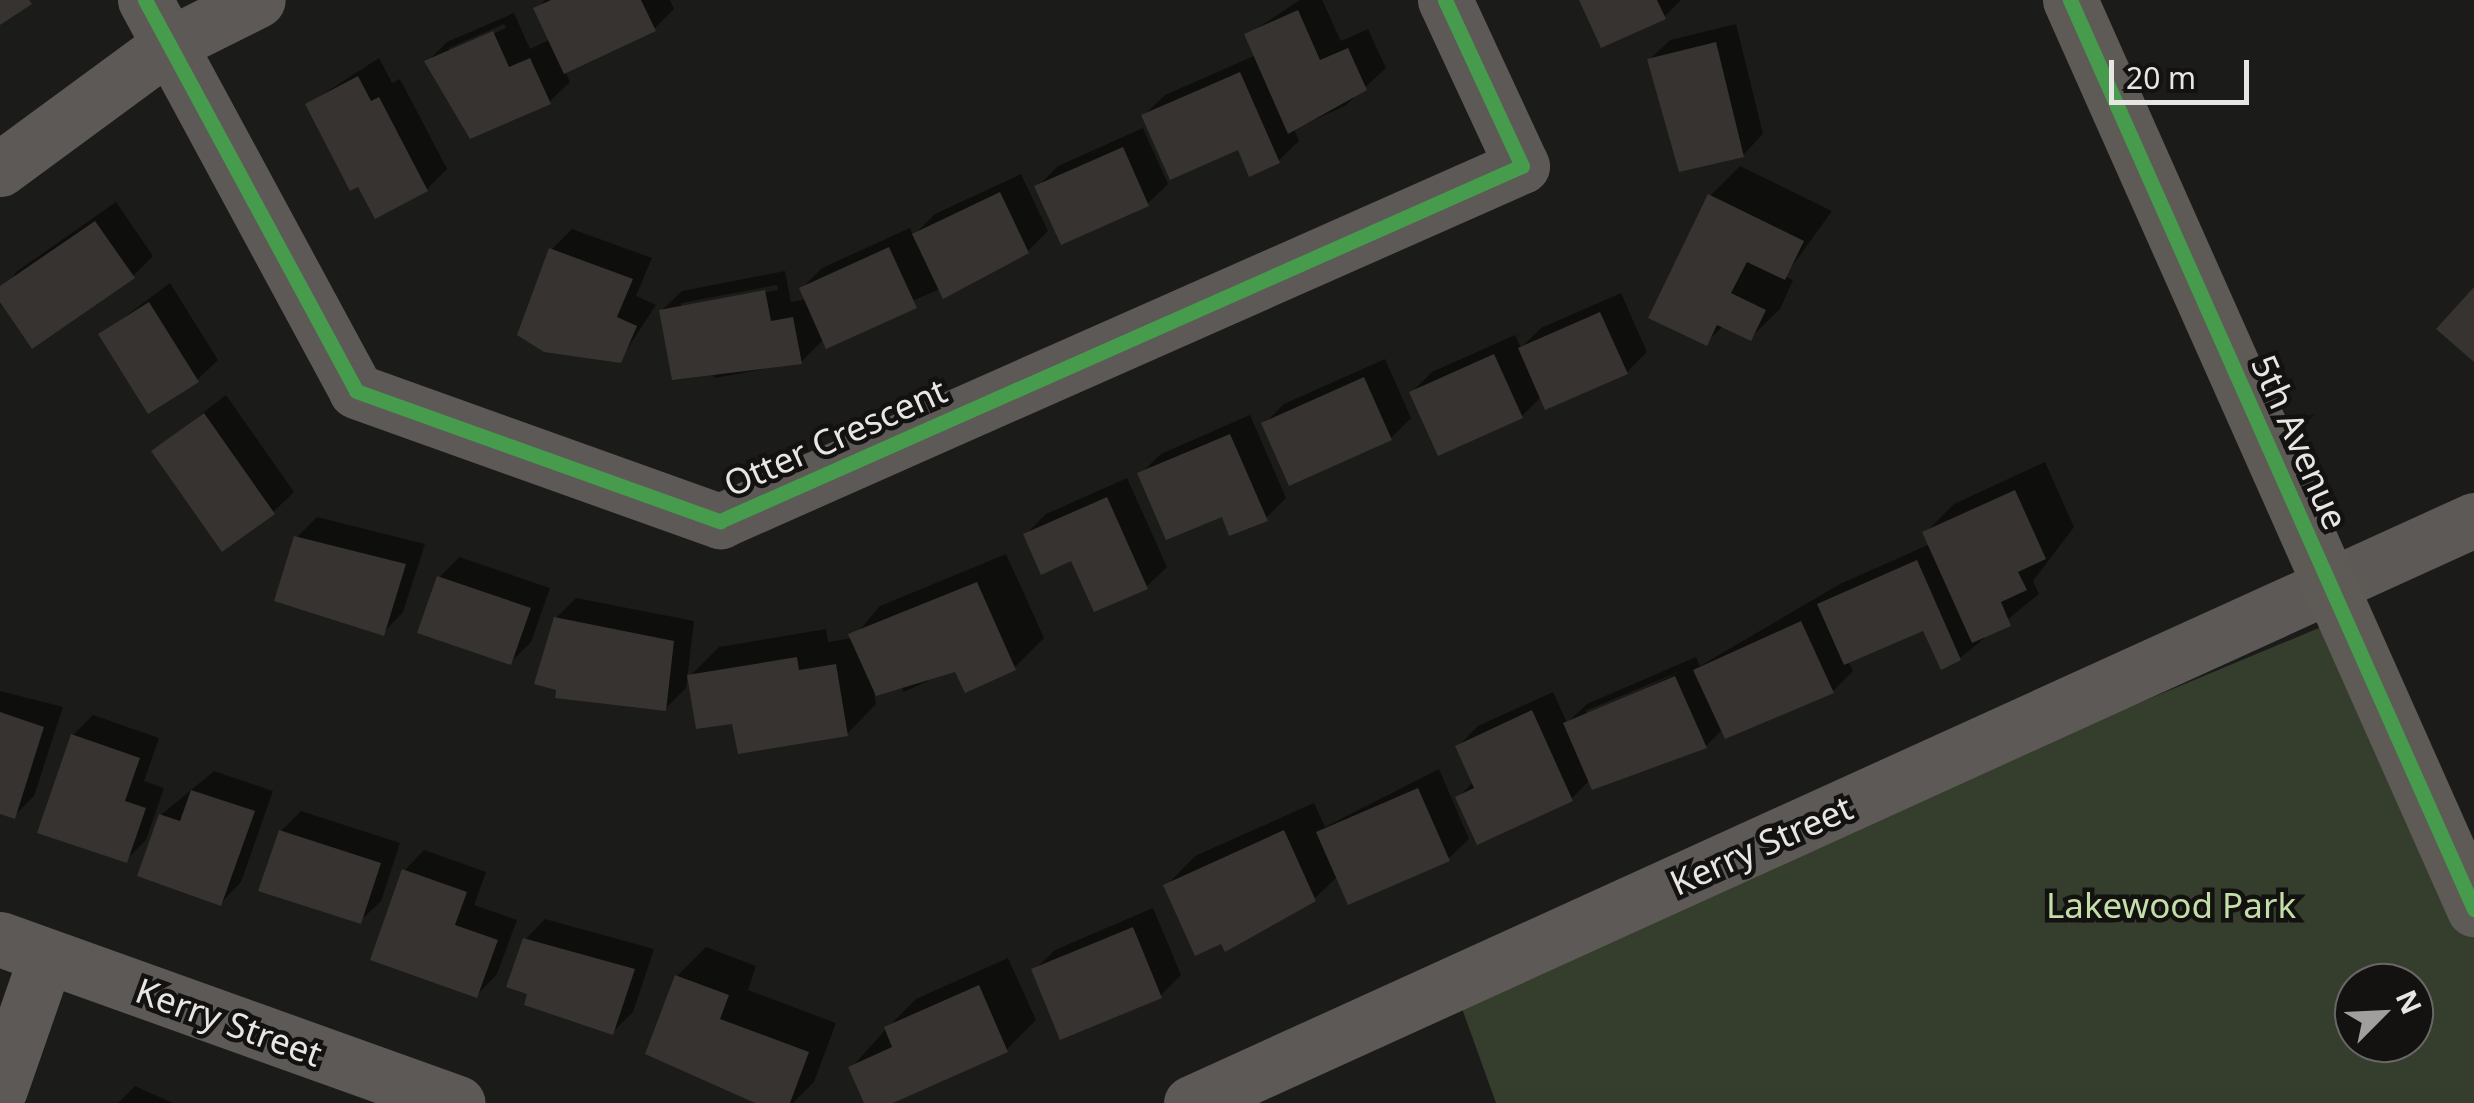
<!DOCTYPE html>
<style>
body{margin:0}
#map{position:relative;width:2474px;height:1103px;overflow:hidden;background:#1b1b1a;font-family:"Noto Sans",sans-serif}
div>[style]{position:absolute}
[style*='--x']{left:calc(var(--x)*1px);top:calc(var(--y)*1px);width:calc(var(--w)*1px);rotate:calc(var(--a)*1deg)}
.green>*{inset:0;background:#353d2d}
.shadow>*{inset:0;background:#0007}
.building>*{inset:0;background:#373330}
.minor>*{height:55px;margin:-27.5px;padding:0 27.5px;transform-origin:27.5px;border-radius:27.5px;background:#5d5956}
.major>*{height:55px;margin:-27.5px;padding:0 27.5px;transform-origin:27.5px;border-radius:27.5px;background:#5e5b56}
.cycleway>*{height:15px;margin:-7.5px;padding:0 7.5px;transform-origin:7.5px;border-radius:7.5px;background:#469c4c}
span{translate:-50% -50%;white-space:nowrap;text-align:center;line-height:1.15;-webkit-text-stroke:9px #131210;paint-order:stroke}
.street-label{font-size:35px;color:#e7e6e5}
.park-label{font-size:35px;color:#c3dea8}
.north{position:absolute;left:2334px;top:963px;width:100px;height:100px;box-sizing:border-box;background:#131210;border:2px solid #686765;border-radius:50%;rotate:66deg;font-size:28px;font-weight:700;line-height:40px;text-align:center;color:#e7e6e5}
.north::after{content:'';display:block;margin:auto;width:35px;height:45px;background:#a09f9e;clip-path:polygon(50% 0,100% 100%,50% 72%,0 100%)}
.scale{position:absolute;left:2109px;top:60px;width:140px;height:45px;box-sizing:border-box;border:5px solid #e7e6e5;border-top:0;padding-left:12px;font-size:30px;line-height:35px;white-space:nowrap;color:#e7e6e5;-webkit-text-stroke:8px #131210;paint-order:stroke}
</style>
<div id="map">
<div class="green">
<div style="clip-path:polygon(evenodd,2357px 612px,2474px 875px,2474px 1103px,1496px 1103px,1455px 989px,2357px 612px,2354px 983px,2414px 983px,2414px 1043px,2354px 1043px,2354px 983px)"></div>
</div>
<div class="shadow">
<div style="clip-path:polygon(evenodd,545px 0,670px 0,674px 9px,654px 29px,565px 71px,570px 82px,549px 102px,427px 62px,447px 42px,514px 13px,530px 49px,551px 39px,536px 9px,545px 0,504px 24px,506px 28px,449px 53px,449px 48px,504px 24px)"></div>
<div style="clip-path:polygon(1300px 0,1322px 0,1341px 41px,1368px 29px,1386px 68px,1345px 106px,1294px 129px,1299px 141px,1278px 161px,1144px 115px,1165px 95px,1256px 55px,1247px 35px)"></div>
<div style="clip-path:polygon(1585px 0,1681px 0,1664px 17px)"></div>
<div style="clip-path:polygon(1736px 24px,1763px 134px,1743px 155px,1649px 60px,1670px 40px)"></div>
<div style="clip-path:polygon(379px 58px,392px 83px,400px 79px,447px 169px,427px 189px,308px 104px)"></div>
<div style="clip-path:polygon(1143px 128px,1168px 184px,1147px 204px,1037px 187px,1058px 166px)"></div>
<div style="clip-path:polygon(1740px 166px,1832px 211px,1785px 276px,1793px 280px,1780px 309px,1750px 338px,1724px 325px,1706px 343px,1710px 196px)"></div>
<div style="clip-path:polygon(evenodd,1021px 174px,1048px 231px,1028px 251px,824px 339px,801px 362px,715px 378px,661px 311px,682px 291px,785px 271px,791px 302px,807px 299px,802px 288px,822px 268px,910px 228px,913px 236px,935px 214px,1021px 174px,777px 285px,778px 290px,681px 308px,681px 303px,777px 285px)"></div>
<div style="clip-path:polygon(116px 202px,153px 256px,133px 276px,0 298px,16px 272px)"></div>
<div style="clip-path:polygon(572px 229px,652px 258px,636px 296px,656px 305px,620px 360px,551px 250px)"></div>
<div style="clip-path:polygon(170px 283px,218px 360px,197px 380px,102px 334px)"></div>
<div style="clip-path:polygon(1621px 293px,1647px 352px,1627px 372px,1542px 396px,1522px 416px,1412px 392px,1432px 372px,1515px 335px,1521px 348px,1541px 328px)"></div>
<div style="clip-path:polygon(1385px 359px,1411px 418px,1391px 438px,1264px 424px,1284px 404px)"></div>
<div style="clip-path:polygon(226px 395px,294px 492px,273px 512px,154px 451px)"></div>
<div style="clip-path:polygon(1250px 415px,1286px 498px,1266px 518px,1223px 514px,1140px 474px,1161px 454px)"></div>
<div style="clip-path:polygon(evenodd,2045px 462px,2074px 527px,2033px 581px,2039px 594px,1960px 658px,1924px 627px,1848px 661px,1853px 671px,1833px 691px,1723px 729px,1706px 746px,1590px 780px,1572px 798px,1458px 798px,1474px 781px,1458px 746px,1478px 726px,1553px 692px,1567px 723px,1587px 704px,1696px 657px,1700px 666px,1840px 584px,1930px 544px,1925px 533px,1954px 504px,2045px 462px,1686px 669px,1589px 715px,1585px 711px,1686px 669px)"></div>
<div style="clip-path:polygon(1127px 478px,1167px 567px,1146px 587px,1026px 534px,1046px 514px)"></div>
<div style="clip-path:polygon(317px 517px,425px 544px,403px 612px,383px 633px,296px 538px)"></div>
<div style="clip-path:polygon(1006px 554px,1044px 638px,1015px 667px,967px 690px,956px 668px,904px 692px,900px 682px,874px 694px,876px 704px,847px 734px,735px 721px,690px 676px,719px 647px,826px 629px,828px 642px,853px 638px,880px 606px)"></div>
<div style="clip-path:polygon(459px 557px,550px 588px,531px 642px,511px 662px,439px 578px)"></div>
<div style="clip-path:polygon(576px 598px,694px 621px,686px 688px,666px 708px,556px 618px)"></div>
<div style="clip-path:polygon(0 691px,63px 707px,34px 796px,14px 816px,0 811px)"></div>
<div style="clip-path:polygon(93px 715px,159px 738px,144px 781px,164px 788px,146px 840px,126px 860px,73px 735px)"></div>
<div style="clip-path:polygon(1439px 769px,1469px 839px,1448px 859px,1338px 876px,1314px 899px,1166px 886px,1195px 856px,1314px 803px,1325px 827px)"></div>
<div style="clip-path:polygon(214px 771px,273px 791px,241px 882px,221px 903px,161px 815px)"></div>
<div style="clip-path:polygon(301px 811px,400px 843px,381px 901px,360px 921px,281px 831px)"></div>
<div style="clip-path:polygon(424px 850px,486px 872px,474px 905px,517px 920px,497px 974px,477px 995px,404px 871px)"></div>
<div style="clip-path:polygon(1153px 908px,1181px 975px,1160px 996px,1034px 970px,1055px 950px)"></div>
<div style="clip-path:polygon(545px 919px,654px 949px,633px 1012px,613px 1032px,530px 993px,525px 940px)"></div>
<div style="clip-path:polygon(706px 947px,756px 966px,748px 990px,836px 1023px,814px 1082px,793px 1103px,765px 1103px,677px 976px)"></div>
<div style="clip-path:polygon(1008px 958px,1036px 1020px,1007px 1049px,886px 1103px,867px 1103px,851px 1068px,887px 1028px,916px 999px)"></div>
<div style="clip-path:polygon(135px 1086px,173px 1103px,118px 1103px)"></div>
</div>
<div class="building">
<div style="clip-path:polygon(0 0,29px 0,32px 4px,0 25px)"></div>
<div style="clip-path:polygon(551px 0,641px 0,656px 31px,564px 74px,533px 8px)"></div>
<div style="clip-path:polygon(1579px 0,1657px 0,1666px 19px,1601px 48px)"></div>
<div style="clip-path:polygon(1298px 10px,1320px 60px,1348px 48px,1367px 90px,1288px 134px,1244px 34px)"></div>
<div style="clip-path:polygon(493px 31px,509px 67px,530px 58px,551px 104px,470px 139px,424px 61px)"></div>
<div style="clip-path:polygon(1716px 42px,1744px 157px,1679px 172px,1647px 59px)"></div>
<div style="clip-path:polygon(1240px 72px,1280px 163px,1249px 177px,1238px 150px,1170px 180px,1141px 115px)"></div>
<div style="clip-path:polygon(358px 76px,371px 101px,379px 97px,428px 191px,375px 219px,358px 187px,350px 191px,305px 104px)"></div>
<div style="clip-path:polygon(1123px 147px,1149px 206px,1061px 245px,1034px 186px)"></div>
<div style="clip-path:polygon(1000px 192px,1029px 253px,943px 299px,912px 234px)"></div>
<div style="clip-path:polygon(1708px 194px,1804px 241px,1785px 280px,1747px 262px,1731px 293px,1766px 310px,1751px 341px,1717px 325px,1707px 346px,1648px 318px)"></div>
<div style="clip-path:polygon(95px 221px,135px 278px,32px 349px,0 302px,0 286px)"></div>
<div style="clip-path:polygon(889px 247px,917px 308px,826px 349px,799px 288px)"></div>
<div style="clip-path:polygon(549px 248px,633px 279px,617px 317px,637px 326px,621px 363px,544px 352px,517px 335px)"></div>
<div style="clip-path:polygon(2474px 287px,2474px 362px,2436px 329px)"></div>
<div style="clip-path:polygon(765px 290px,771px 321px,793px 317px,802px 364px,672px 380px,659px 310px)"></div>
<div style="clip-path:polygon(149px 302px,199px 382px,148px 414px,98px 334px)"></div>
<div style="clip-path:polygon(1600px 312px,1628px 374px,1545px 410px,1518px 348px)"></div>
<div style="clip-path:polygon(1494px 354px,1523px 418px,1438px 456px,1409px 392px)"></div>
<div style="clip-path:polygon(1364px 377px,1392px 440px,1289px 486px,1261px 423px)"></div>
<div style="clip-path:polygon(204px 413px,275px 514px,222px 552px,151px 451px)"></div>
<div style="clip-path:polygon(1230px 434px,1268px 521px,1229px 536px,1222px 517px,1166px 540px,1137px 473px)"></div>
<div style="clip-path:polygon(2015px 490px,2046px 559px,2018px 572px,2027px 590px,2001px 602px,2011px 626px,1972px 643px,1922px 532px)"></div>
<div style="clip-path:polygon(1107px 497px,1148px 589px,1094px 612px,1071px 561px,1041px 575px,1023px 534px)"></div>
<div style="clip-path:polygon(294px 536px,406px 564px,384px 636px,274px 601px)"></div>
<div style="clip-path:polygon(1917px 560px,1961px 660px,1941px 670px,1923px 631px,1844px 665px,1817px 604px)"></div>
<div style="clip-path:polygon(437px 576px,531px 608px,511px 665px,417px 633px)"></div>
<div style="clip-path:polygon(977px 582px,1016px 670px,965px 693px,955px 672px,876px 696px,848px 634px)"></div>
<div style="clip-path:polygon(554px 617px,674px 641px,666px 711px,555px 698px,556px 690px,534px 684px)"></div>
<div style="clip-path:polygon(1801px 621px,1834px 693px,1725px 739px,1693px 670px)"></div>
<div style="clip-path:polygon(797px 657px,799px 670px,836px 664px,848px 736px,738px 754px,732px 724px,696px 729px,687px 675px)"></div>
<div style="clip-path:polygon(1675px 676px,1707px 748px,1592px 790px,1563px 723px)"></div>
<div style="clip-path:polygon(1532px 710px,1573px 801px,1477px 845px,1455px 797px,1474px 788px,1455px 746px)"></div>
<div style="clip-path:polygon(0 712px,44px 727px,15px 819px,0 814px)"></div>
<div style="clip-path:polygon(71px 734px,140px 758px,125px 801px,146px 808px,127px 863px,37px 833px)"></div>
<div style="clip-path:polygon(1418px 788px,1450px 861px,1348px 905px,1316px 832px)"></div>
<div style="clip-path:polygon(191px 790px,255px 811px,221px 906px,137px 876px,159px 814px,180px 821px)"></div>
<div style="clip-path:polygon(279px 830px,381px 863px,361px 924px,258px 891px)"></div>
<div style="clip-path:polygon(1284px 830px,1316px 901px,1225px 952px,1221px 944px,1195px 956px,1163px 885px)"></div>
<div style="clip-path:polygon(402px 869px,467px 892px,455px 925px,498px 940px,477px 998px,370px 960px)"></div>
<div style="clip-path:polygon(1133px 927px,1162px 998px,1060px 1040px,1031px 969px)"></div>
<div style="clip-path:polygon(523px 938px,635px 969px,613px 1035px,524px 1005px,527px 994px,506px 987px)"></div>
<div style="clip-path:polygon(675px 975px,729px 995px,720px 1019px,809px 1052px,790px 1103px,755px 1103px,645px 1054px)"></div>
<div style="clip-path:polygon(979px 985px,1008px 1052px,893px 1103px,864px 1103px,848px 1067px,892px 1047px,884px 1027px)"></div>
</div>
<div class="minor">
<div style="--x:145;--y:0;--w:444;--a:61.6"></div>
<div style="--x:356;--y:391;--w:387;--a:19.7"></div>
<div style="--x:720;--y:521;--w:877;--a:-23.88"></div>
<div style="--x:1522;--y:166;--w:183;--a:-114.9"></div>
<div style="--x:0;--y:169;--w:211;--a:-36.3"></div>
<div style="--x:170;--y:44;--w:98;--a:-26.6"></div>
<div style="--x:0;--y:939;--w:486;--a:19.7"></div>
<div style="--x:0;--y:1089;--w:140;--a:-70.8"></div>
<div style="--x:1191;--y:1103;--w:1409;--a:-24.44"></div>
</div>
<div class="major">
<div style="--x:2070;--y:0;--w:995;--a:66.04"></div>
</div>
<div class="cycleway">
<div style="--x:145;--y:0;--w:444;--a:61.6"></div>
<div style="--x:356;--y:391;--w:387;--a:19.7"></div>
<div style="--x:720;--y:521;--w:877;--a:-23.88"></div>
<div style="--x:1522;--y:166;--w:183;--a:-114.9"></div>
<div style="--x:2070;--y:0;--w:995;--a:66.04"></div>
</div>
<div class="street-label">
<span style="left:835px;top:437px;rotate:-24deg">Otter Crescent</span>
<span style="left:2300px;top:442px;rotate:66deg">5th Avenue</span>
<span style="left:1761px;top:845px;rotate:-24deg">Kerry Street</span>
<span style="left:229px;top:1022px;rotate:20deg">Kerry Street</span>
</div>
<div class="park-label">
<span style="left:2171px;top:905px">Lakewood Park</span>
</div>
<div class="north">N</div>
<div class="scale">20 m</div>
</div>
